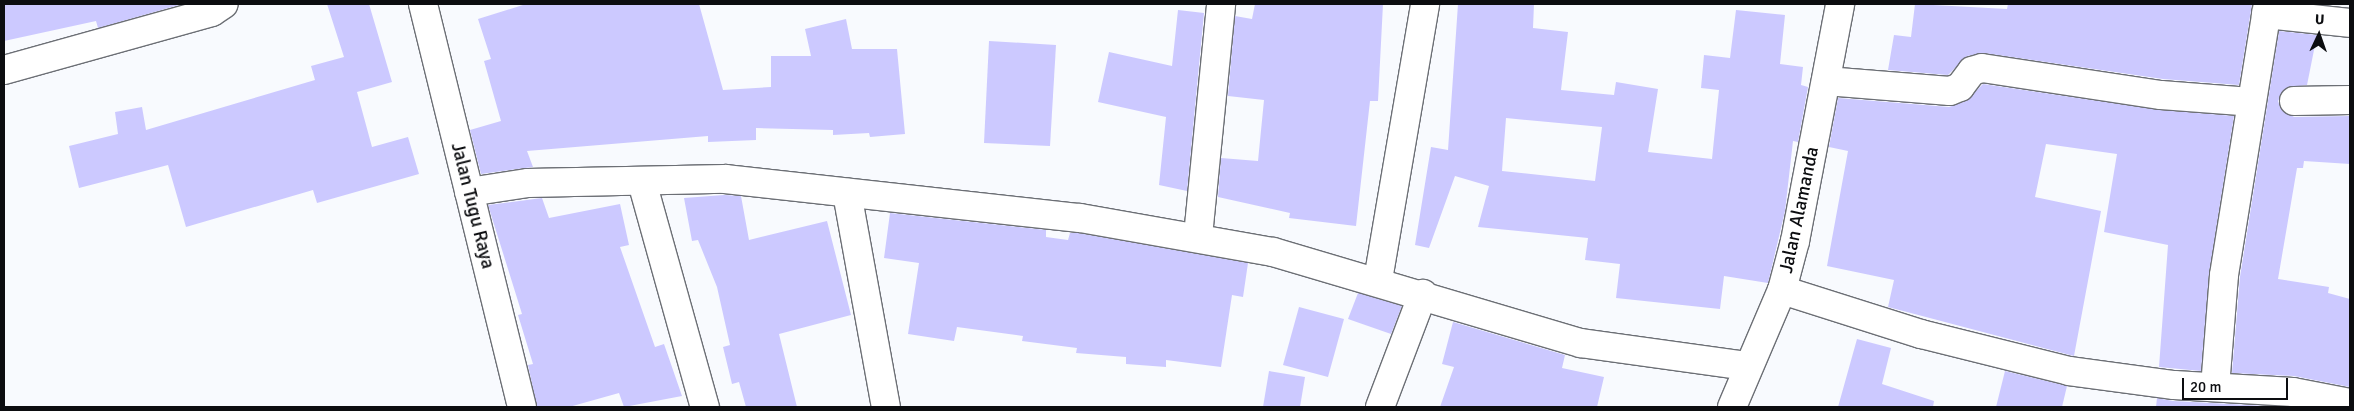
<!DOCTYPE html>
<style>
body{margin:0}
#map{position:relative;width:2354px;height:411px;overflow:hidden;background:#f8fafe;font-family:Signika,sans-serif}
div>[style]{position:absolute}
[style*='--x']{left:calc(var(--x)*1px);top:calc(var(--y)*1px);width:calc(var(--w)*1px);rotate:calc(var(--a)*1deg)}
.building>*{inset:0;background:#ccc9ff}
.roads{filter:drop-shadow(1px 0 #6c6f75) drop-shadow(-1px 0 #6c6f75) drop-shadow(0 1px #6c6f75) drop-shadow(0 -1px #6c6f75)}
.minor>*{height:28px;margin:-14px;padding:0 14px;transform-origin:14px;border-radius:14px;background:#fff}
span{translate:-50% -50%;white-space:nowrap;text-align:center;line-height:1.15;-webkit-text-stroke:5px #fff;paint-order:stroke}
.street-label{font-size:19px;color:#0c0d10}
.frame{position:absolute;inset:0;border:5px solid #0c0d10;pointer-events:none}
.north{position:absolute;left:2294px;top:10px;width:50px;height:50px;-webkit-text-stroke:4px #fff;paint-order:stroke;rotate:3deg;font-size:14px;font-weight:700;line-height:20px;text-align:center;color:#0c0d10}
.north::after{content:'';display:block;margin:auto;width:18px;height:22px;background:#0c0d10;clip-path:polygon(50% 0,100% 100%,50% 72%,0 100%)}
.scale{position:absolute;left:2182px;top:378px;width:106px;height:22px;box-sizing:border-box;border:2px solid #0c0d10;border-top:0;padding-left:6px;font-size:15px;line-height:18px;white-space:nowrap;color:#0c0d10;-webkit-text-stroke:4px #fff;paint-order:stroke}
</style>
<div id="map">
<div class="building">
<div style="clip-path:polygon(4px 4px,179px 4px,179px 5px,98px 28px,96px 21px,4px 41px)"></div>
<div style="clip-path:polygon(327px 4px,369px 4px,392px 82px,357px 92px,372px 147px,408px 137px,419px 174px,317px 203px,313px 190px,186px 227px,168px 165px,79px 188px,69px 146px,118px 134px,115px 112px,142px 107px,146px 130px,315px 80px,311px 66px,344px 57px)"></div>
<div style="clip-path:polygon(526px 4px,699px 4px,723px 90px,771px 87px,771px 56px,811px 56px,805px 29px,846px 19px,852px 49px,897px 49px,905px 134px,870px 137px,869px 133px,833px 135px,833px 130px,756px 128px,756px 140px,708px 142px,708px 136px,527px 151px,533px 167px,481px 174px,470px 130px,501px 121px,484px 61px,491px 59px,478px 19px)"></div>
<div style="clip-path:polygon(1255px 4px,1383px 4px,1378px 101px,1370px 101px,1356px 226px,1289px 218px,1290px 213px,1218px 197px,1221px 158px,1258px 161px,1264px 100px,1228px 96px,1235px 16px,1252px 19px)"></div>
<div style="clip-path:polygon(evenodd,1458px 4px,1534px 4px,1533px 28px,1568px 32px,1561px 90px,1614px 95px,1616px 82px,1658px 89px,1648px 152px,1712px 159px,1719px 90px,1701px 88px,1704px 55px,1730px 58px,1736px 10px,1785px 15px,1780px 64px,1803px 67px,1801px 85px,1808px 87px,1798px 142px,1793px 141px,1785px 211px,1768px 283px,1724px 276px,1720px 309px,1616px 298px,1620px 264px,1585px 260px,1588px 238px,1478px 227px,1489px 186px,1455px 176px,1429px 248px,1415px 245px,1431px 147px,1448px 150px,1458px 4px,1506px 118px,1602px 127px,1595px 181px,1502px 171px,1506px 118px)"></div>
<div style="clip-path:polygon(1915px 4px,2007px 9px,2008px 4px,2252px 4px,2239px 85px,2163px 79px,1984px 53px,1967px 56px,1948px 75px,1888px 70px,1894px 35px,1911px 37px)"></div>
<div style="clip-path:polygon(1178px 10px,1204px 13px,1187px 191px,1159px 185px,1166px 117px,1098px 102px,1109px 52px,1172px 66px)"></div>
<div style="clip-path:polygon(2279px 31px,2317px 35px,2307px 85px,2286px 88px,2278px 101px,2281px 109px,2294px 117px,2350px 116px,2350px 164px,2304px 161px,2303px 168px,2297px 168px,2278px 279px,2329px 287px,2328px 293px,2350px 299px,2350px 387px,2294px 376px,2232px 373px,2240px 277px)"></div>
<div style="clip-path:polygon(989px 41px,1056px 45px,1050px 146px,984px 143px)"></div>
<div style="clip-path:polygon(1983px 84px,2159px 110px,2234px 116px,2209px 273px,2201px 371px,2159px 367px,2168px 245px,2104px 232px,2117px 154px,2046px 144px,2035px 197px,2101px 211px,2074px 356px,1888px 307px,1894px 280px,1827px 266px,1848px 151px,1829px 147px,1838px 98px,1949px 107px,1966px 101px)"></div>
<div style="clip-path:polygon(724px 195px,741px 196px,749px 240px,827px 221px,851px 315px,779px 334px,797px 407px,746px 407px,739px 382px,732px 384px,723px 347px,730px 345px,717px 287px,698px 240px,692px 241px,684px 198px)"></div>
<div style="clip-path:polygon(542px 198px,549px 218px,620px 204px,629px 245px,620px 247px,655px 347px,664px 344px,682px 396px,624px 407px,619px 393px,569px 407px,537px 407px,528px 365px,533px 364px,518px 315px,522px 314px,488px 205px)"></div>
<div style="clip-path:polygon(890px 213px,1046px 230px,1046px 237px,1068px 240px,1070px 233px,1078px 233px,1248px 263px,1243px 297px,1232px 295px,1221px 367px,1166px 360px,1166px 367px,1126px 364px,1126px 357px,1076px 353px,1077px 348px,1022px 341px,1023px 336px,957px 327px,954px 341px,908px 334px,919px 263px,884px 258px)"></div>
<div style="clip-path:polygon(1358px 293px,1402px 306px,1391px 334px,1348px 319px)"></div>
<div style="clip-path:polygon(1299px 307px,1344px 319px,1328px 377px,1283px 365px)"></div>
<div style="clip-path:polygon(1453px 322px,1565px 355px,1562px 368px,1604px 377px,1597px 407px,1440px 407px,1454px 367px,1442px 364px)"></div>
<div style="clip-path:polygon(1857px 339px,1891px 348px,1882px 384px,1934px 401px,1933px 407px,1838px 407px)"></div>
<div style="clip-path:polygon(1269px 371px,1305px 377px,1300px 407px,1263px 407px)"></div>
<div style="clip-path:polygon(2005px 371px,2067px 386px,2062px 407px,1996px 407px)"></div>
<div style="clip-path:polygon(2157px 398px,2173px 401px,2286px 407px,2156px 407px)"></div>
</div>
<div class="roads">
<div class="minor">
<div style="--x:423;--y:4;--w:415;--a:76.2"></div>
<div style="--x:2266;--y:14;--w:84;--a:6.1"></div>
<div style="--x:4;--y:70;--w:216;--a:-15.6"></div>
<div style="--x:212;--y:12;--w:14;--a:-34"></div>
<div style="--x:1826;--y:81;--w:124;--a:4.6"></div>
<div style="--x:1950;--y:91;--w:11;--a:-22"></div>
<div style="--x:1960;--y:87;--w:20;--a:-53"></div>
<div style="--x:1972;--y:71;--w:10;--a:-17"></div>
<div style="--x:1982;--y:68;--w:181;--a:8.6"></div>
<div style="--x:2161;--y:95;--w:90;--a:4.4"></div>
<div style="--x:2294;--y:101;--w:56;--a:-1"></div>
<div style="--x:642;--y:182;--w:234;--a:74.4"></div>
<div style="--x:469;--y:192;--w:60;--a:-8.7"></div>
<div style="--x:528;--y:183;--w:197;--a:-1.2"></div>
<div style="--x:725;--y:179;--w:357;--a:6.3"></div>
<div style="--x:1080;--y:218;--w:196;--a:10"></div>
<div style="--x:1273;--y:252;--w:321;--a:16.5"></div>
<div style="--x:1581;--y:343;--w:167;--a:7.9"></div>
<div style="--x:847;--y:193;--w:218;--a:79.7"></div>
<div style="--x:1198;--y:236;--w:233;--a:-84.3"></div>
<div style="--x:1378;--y:280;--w:280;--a:-80.3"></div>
<div style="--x:1782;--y:290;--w:146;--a:17.6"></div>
<div style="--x:1921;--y:334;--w:153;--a:14"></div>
<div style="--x:2069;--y:371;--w:106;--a:7.6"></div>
<div style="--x:2174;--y:385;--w:119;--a:3.4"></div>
<div style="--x:2293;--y:392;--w:58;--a:10.9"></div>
<div style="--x:2215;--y:387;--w:112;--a:-85.4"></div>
<div style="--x:2224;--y:275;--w:275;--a:-80.8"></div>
<div style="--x:1380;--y:407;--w:121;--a:-69.2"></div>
<div style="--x:1732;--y:407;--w:127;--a:-66.9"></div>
<div style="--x:1782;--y:290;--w:51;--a:-75.1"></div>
<div style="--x:1795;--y:241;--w:241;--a:-79.2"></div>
</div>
</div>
<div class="street-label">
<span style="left:472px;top:206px;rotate:76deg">Jalan Tugu Raya</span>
<span style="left:1800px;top:210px;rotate:-78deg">Jalan Alamanda</span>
</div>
<div class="frame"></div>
<div class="north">U</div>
<div class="scale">20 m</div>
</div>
